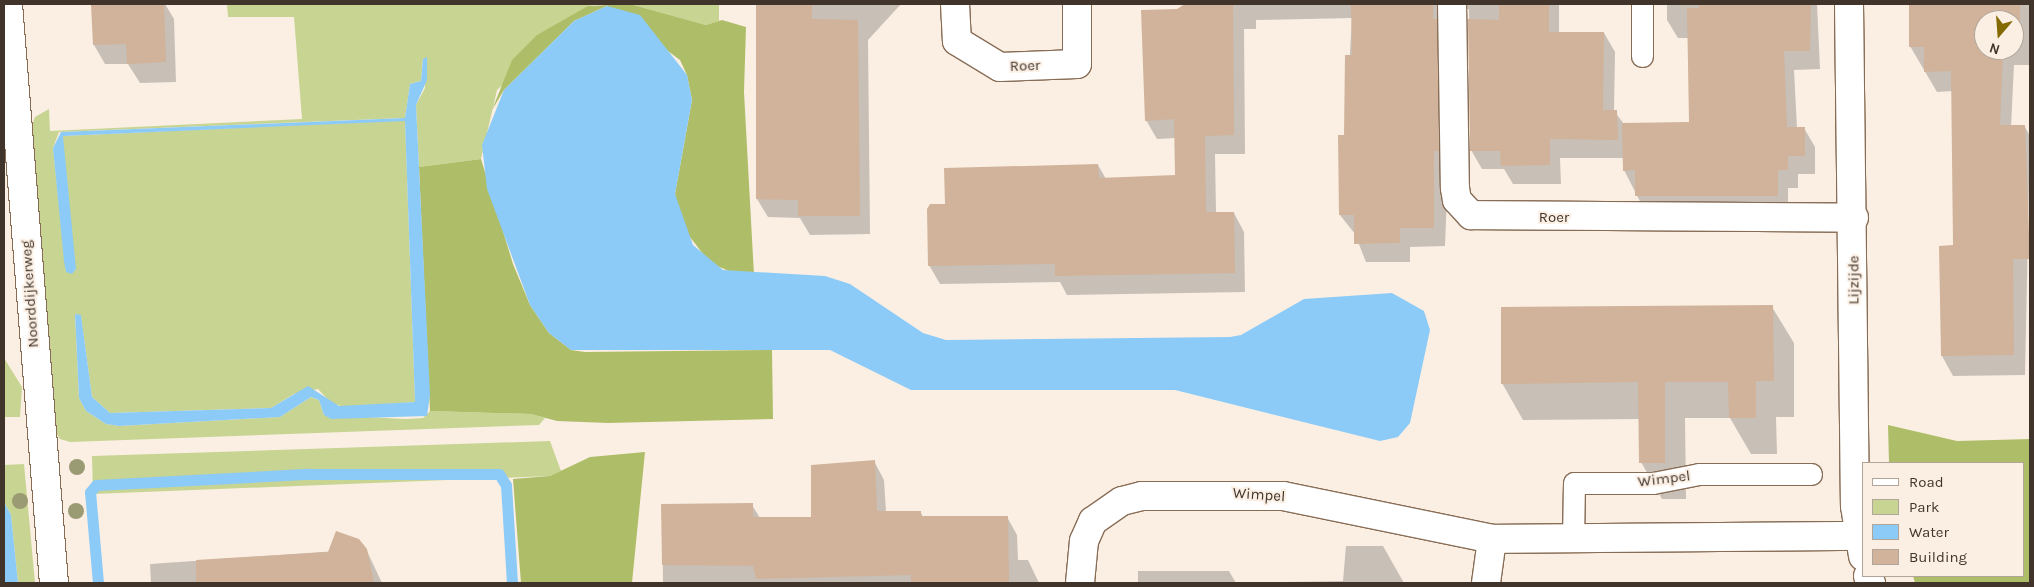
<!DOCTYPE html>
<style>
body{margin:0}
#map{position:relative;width:2034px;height:587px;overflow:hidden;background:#fbefe4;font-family:Karla,sans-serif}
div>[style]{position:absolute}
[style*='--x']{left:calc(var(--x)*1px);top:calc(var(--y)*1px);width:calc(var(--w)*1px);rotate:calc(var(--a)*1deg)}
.green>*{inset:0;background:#c7d492}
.forest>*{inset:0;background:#aebe68}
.water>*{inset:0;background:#8ccbf7}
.shadow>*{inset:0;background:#0003}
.stream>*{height:11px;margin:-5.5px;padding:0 5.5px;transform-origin:5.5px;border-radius:5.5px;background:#8ccbf7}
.building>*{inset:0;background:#d0b39a}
.roads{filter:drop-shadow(1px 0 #886d56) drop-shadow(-1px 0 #886d56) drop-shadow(0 1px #886d56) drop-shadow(0 -1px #886d56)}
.lane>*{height:21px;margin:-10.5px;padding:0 10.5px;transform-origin:10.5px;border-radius:10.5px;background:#fff}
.street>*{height:28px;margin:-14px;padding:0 14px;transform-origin:14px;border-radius:14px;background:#fff}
.secondary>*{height:28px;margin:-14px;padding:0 14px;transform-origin:14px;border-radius:14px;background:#fff}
.trees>*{width:16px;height:16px;margin:-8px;border-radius:50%;background:#9a9a73}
span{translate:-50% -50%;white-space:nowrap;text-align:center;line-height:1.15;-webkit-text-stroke:4px #fbefe4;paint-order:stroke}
.street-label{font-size:15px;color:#41352b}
.frame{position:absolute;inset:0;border:5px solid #41352b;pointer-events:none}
.legend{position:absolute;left:1862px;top:462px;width:162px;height:115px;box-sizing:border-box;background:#fbefe4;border:1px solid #b1a59a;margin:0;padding:6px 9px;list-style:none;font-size:15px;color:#41352b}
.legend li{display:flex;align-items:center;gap:10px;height:25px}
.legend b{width:25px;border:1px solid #b1a59a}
.north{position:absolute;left:1974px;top:10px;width:50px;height:50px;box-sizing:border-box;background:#fbefe4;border:1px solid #b1a59a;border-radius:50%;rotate:198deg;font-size:14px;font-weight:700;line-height:20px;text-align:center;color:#41352b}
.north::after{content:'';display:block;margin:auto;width:18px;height:22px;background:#826901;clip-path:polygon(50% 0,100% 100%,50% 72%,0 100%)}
</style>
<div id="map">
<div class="green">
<div style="clip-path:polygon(227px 4px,601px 4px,588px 6px,497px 90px,481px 159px,419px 167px,416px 105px,425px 88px,423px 59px,421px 81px,410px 84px,405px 118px,59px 132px,53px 148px,66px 272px,63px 136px,405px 120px,415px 402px,346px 407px,332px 404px,318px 389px,294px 394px,271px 408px,110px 413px,92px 397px,81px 316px,75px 314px,79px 398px,86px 411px,106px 424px,119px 426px,280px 417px,311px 397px,319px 400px,324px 415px,406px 419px,423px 418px,430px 411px,531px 414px,545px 418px,539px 425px,70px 442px,60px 439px,55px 432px,29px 133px,35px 117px,49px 109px,50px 131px,302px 119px,294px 17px,228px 17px)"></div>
<div style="clip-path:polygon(630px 4px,719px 4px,719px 21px,706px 25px)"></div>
<div style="clip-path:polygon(4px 358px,22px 387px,20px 417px,4px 417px)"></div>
<div style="clip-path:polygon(550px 441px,561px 471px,550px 476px,93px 494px,92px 456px)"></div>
<div style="clip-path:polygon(24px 464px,35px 583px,18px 583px,11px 515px,4px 502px,4px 465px)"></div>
</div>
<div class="forest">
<div style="clip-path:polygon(630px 4px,706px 25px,722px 20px,746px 27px,744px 92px,754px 275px,736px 274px,710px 263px,683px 228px,675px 194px,692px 100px,687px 75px,680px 60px,607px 6px,574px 21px,504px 90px,492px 110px,512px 60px,537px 35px,588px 6px)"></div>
<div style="clip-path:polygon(481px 159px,513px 264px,530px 305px,549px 333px,571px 350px,585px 352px,772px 350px,773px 419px,608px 423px,557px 421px,531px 414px,430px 411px,419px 167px)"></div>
<div style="clip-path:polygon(1888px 425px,1957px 441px,2030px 439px,2030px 583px,1915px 583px,1913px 576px,2023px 576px,2023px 463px,1889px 463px)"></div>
<div style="clip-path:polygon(645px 452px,632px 583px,521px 583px,513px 479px,550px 476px,590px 457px)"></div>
</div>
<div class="water">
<div style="clip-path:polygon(607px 6px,640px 15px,687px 75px,692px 100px,675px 194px,693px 245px,723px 270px,825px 276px,850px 284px,923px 333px,946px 340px,1230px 337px,1241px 335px,1304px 299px,1392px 293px,1424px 311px,1430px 330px,1410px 423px,1398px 437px,1380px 441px,1175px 390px,911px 390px,830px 350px,571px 350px,549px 333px,530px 305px,487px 189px,482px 145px,504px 90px,574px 21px)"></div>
<div style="clip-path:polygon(427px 57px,427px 80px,416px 105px,430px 395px,427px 416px,331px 419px,324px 415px,319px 400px,311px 397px,280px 417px,119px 426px,106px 424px,86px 411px,79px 398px,75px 314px,81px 315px,92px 397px,110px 413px,271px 408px,308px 386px,339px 406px,415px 402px,405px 121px,63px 136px,76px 269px,72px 274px,66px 272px,64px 261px,53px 148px,61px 132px,405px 118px,410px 84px,421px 81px,423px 59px)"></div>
<div style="clip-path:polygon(4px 502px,11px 515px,18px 583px,4px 583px)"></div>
</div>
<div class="shadow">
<div style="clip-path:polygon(165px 4px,174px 19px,176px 82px,140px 83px,128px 64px,105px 64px,94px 45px,93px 6px)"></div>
<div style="clip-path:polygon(757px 4px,901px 4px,868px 40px,870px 234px,810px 235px,800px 218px,768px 217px,757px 199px)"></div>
<div style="clip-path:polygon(1185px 4px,1559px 4px,1559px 33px,1604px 33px,1615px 52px,1614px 111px,1624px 124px,1690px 124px,1689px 38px,1678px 38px,1667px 20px,1667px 4px,1817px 4px,1820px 69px,1794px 70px,1797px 128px,1804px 128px,1815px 147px,1815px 174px,1798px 174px,1798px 188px,1788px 188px,1788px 214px,1647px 215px,1624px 170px,1624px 158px,1560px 158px,1561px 184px,1513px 184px,1504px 169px,1482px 169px,1471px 150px,1469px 9px,1454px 10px,1445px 246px,1410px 247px,1410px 262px,1366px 262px,1355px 234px,1340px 215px,1339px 137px,1345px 137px,1352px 18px,1256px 20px,1256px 29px,1244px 29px,1245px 154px,1215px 154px,1216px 213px,1234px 213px,1244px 232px,1245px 292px,1067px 295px,1060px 282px,940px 284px,929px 265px,946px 205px,1098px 165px,1106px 179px,1176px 176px,1176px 138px,1157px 139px,1146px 120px)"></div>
<div style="clip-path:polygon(evenodd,1910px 4px,2030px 4px,2030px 65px,2014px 65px,2011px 127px,2025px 127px,2030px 136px,2025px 375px,1953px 376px,1942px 356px,1955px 246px,1953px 91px,1937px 92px,1910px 46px,1910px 4px,1984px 20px,2014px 20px,2014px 50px,1984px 50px,1984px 20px)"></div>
<div style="clip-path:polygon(1772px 307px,1794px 343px,1794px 417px,1776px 417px,1777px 454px,1751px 454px,1730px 418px,1685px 418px,1686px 499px,1662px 499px,1641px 462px,1640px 419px,1523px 420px,1502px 383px)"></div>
<div style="clip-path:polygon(874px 461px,884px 480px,886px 512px,921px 513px,923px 517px,1007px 517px,1017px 535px,1018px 560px,1028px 560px,1039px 583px,663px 583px,662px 505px,752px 505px,760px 518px,813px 518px)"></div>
<div style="clip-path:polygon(1346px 546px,1383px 546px,1404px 583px,1138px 583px,1138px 571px,1229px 571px,1236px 583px,1343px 581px)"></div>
<div style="clip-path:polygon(366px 549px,382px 583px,151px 583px,150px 564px)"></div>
</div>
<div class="stream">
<div style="--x:98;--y:583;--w:91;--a:-95"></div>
<div style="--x:90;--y:492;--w:9;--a:-49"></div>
<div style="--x:96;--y:485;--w:213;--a:-3"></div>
<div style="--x:309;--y:474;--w:190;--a:0"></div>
<div style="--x:499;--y:474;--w:13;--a:58"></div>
<div style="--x:506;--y:485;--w:98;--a:86.5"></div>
</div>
<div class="building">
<div style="clip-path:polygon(164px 4px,166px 62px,127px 64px,126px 44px,93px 45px,91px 5px)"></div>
<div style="clip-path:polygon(756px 4px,812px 4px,812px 19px,858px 20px,860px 216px,798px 216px,798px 200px,756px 199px)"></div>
<div style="clip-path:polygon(1185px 4px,1233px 4px,1234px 135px,1205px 136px,1206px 212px,1234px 212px,1235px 273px,1055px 276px,1055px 264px,928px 266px,927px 209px,930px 204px,945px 204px,944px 168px,1098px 164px,1099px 178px,1175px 175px,1174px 119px,1145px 121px,1141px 10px,1177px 9px)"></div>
<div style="clip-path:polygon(1351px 4px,1433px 4px,1433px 19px,1437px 19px,1439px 151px,1434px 151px,1434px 228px,1400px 228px,1400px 243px,1354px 244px,1354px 215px,1339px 215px,1338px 135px,1344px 135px,1345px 55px,1352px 55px)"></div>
<div style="clip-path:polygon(1499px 4px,1549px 4px,1549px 32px,1604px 32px,1603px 110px,1617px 110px,1618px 140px,1550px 139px,1550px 165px,1501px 166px,1500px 151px,1470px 151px,1468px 19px,1499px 20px)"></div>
<div style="clip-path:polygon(1699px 4px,1811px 4px,1810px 51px,1784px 51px,1787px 127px,1805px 127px,1805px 156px,1788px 156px,1788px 170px,1778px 170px,1778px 196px,1635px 196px,1635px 170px,1623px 171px,1622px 123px,1689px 122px,1687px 8px,1699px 8px)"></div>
<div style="clip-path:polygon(1909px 4px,2020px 4px,2020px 46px,2014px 46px,2014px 20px,1984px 20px,1984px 50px,2003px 50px,2000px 125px,2025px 125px,2030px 259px,2013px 259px,2014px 355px,1941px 356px,1939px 246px,1953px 245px,1951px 71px,1924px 72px,1924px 47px,1909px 47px)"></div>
<div style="clip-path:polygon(1773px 305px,1774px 381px,1756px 381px,1756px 418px,1729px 418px,1728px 382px,1665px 382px,1665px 463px,1639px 463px,1638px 382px,1501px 384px,1501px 307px)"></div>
<div style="clip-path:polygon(875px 460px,877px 511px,921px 511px,921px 516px,1008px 516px,1009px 583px,911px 583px,911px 575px,756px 579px,753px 566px,662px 565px,661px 504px,753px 503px,753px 517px,811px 517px,811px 465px)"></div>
<div style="clip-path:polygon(336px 531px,359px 539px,367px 549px,374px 583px,196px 583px,196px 560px,328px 552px)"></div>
</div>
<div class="roads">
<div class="lane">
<div style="--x:1642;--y:56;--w:52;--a:-90"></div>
<div style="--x:1573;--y:540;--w:57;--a:-89"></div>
<div style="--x:1574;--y:483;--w:79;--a:0"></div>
<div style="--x:1653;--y:483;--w:47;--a:-11.1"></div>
<div style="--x:1699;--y:474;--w:112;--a:0"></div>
</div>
<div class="street">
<div style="--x:955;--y:4;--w:37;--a:87"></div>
<div style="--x:957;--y:41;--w:50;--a:31.2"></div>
<div style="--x:1000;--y:67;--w:77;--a:-2.2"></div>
<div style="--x:1077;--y:64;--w:60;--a:-90"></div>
<div style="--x:1452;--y:4;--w:184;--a:89.1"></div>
<div style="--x:1455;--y:188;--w:12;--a:81"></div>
<div style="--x:1457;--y:200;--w:21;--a:47"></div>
<div style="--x:1471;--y:215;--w:383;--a:0.4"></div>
<div style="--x:1080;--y:583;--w:42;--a:-84.6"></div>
<div style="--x:1084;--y:541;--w:22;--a:-66"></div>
<div style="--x:1093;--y:521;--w:35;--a:-35"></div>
<div style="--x:1122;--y:501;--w:21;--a:-14"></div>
<div style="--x:1142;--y:496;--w:141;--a:0"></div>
<div style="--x:1283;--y:496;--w:213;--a:11.6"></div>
<div style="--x:1492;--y:539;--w:365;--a:-0.5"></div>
<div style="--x:1486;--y:583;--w:44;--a:-82.2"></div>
</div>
<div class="secondary">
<div style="--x:8;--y:4;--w:581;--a:85.46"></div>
<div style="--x:1849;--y:4;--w:502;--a:89.32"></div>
<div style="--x:1855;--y:506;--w:51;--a:80.9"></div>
<div style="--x:1868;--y:576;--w:8;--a:67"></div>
</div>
</div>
<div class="trees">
<div style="left:77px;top:467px"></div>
<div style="left:20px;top:501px"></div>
<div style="left:76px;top:511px"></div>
</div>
<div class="street-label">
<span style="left:1025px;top:66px;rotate:-2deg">Roer</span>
<span style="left:1554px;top:218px">Roer</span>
<span style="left:1854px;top:280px;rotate:-90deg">Lijzijde</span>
<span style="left:30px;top:294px;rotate:-94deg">Noorddijkerweg</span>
<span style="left:1664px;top:479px;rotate:-7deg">Wimpel</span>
<span style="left:1259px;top:495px;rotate:4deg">Wimpel</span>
</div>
<div class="frame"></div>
<ul class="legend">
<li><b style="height:6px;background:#fff"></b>Road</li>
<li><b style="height:14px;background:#c7d492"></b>Park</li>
<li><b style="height:14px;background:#8ccbf7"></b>Water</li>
<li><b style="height:14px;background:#d0b39a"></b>Building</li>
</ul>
<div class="north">N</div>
</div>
